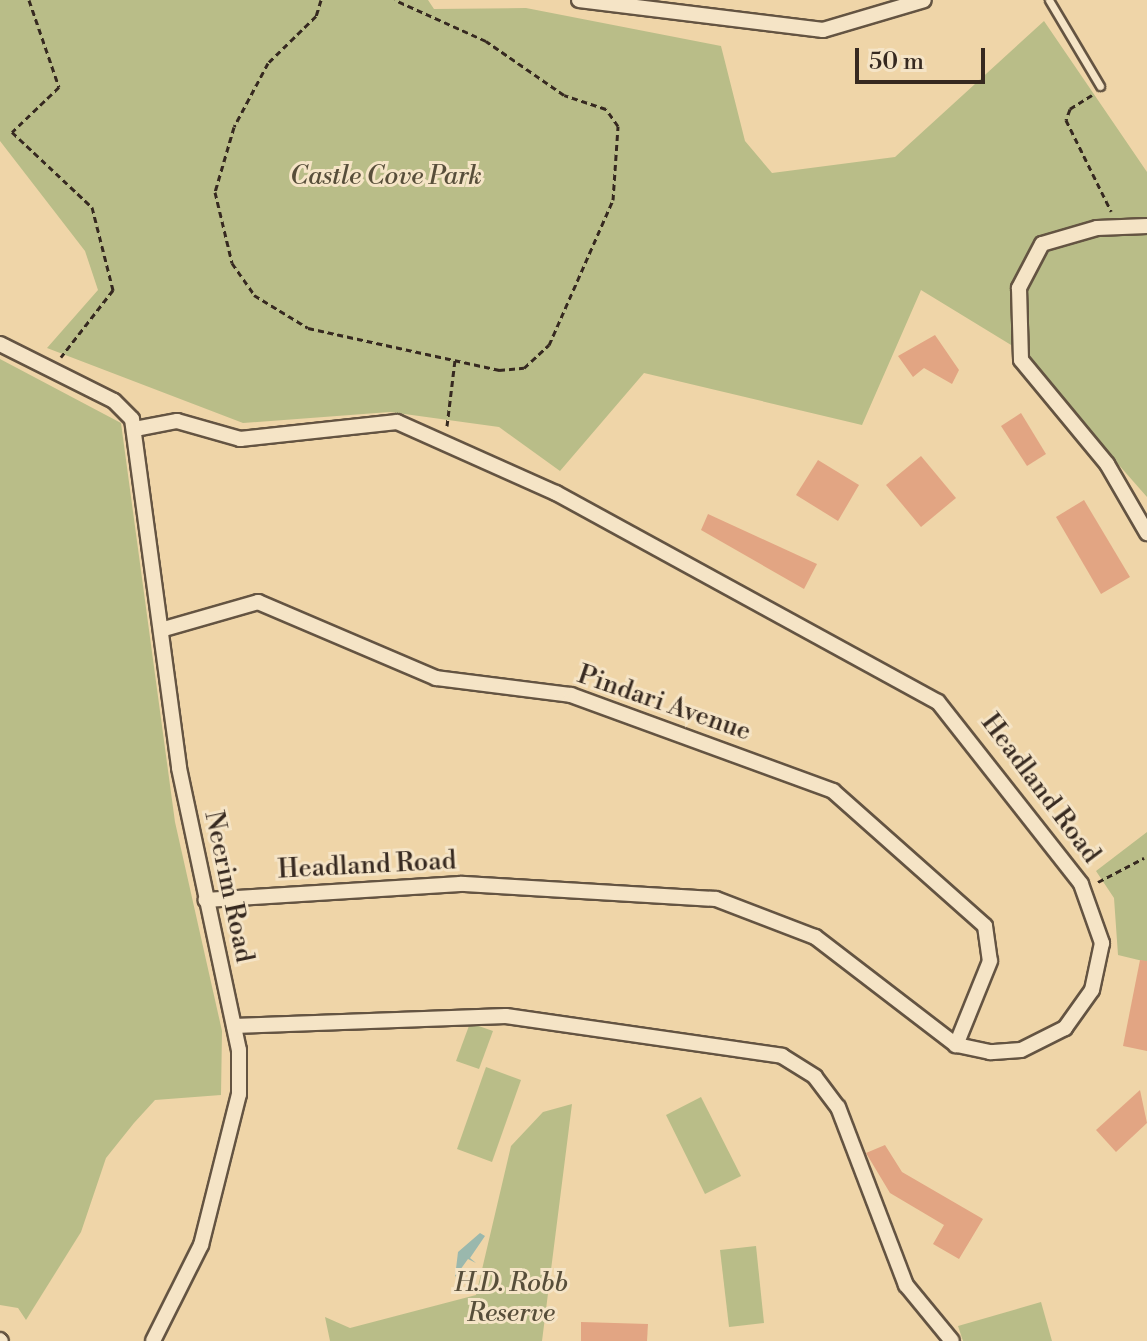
<!DOCTYPE html>
<style>
body{margin:0}
#map{position:relative;width:1147px;height:1341px;overflow:hidden;background:#efd5a8;font-family:"Libre Bodoni",serif}
div>[style]{position:absolute}
[style*='--x']{left:calc(var(--x)*1px);top:calc(var(--y)*1px);width:calc(var(--w)*1px);rotate:calc(var(--a)*1deg)}
.green>*{inset:0;background:#b9bd88}
.water>*{inset:0;background:#9ab8ad}
.building>*{inset:0;background:#e2a583}
.path>*{height:3px;margin-top:-1.5px;transform-origin:0;background:repeating-linear-gradient(90deg,#362920 0 6px,transparent 0 10px)}
.roads{filter:drop-shadow(2px 0 #645442) drop-shadow(-2px 0 #645442) drop-shadow(0 2px #645442) drop-shadow(0 -2px #645442)}
.lane>*{height:7px;margin:-3.5px;padding:0 3.5px;transform-origin:3.5px;border-radius:3.5px;background:#f5e4c6}
.street>*{height:14px;margin:-7px;padding:0 7px;transform-origin:7px;border-radius:7px;background:#f5e4c6}
span{translate:-50% -50%;white-space:nowrap;text-align:center;line-height:1.15;-webkit-text-stroke:6px #f5e4c6;paint-order:stroke}
.park-label{font-size:26px;color:#574e3a;font-style:italic}
.street-label{font-size:26px;color:#362920}
.scale{position:absolute;left:855px;top:48px;width:130px;height:36px;box-sizing:border-box;border:4px solid #362920;border-top:0;padding-left:10px;font-size:24px;line-height:28px;white-space:nowrap;color:#362920;-webkit-text-stroke:6px #f5e4c6;paint-order:stroke}
</style>
<div id="map">
<div class="green">
<div style="clip-path:polygon(0 0,428px 0,434px 9px,526px 8px,721px 46px,745px 141px,772px 173px,895px 157px,1044px 21px,1147px 172px,1147px 497px,1016px 348px,921px 290px,862px 425px,644px 373px,560px 471px,499px 427px,390px 412px,243px 423px,47px 348px,98px 290px,85px 251px,0 141px)"></div>
<div style="clip-path:polygon(0 359px,121px 423px,175px 822px,222px 1031px,221px 1095px,155px 1100px,134px 1123px,106px 1158px,81px 1232px,26px 1320px,18px 1308px,0 1305px)"></div>
<div style="clip-path:polygon(1147px 832px,1147px 962px,1118px 955px,1114px 898px,1096px 871px)"></div>
<div style="clip-path:polygon(470px 1023px,493px 1031px,479px 1069px,456px 1061px)"></div>
<div style="clip-path:polygon(486px 1067px,521px 1080px,492px 1162px,457px 1149px)"></div>
<div style="clip-path:polygon(701px 1097px,741px 1176px,705px 1194px,666px 1115px)"></div>
<div style="clip-path:polygon(572px 1104px,542px 1341px,330px 1341px,325px 1317px,350px 1328px,476px 1295px,511px 1146px,543px 1112px)"></div>
<div style="clip-path:polygon(756px 1246px,764px 1323px,729px 1327px,720px 1250px)"></div>
<div style="clip-path:polygon(1041px 1302px,1052px 1341px,963px 1341px,958px 1326px)"></div>
</div>
<div class="water">
<div style="clip-path:polygon(480px 1233px,485px 1236px,470px 1258px,476px 1263px,468px 1259px,455px 1277px,458px 1252px)"></div>
</div>
<div class="building">
<div style="clip-path:polygon(935px 335px,959px 370px,952px 384px,924px 368px,913px 377px,898px 356px)"></div>
<div style="clip-path:polygon(1021px 413px,1046px 454px,1027px 466px,1001px 426px)"></div>
<div style="clip-path:polygon(921px 456px,956px 498px,921px 527px,886px 485px)"></div>
<div style="clip-path:polygon(818px 460px,859px 485px,838px 521px,796px 495px)"></div>
<div style="clip-path:polygon(1084px 500px,1130px 577px,1101px 594px,1056px 517px)"></div>
<div style="clip-path:polygon(708px 514px,817px 564px,804px 589px,701px 530px)"></div>
<div style="clip-path:polygon(1140px 960px,1147px 961px,1147px 1051px,1123px 1046px)"></div>
<div style="clip-path:polygon(1140px 1090px,1147px 1123px,1116px 1152px,1096px 1130px)"></div>
<div style="clip-path:polygon(885px 1145px,902px 1172px,983px 1219px,959px 1259px,933px 1244px,944px 1225px,890px 1193px,866px 1153px)"></div>
<div style="clip-path:polygon(581px 1322px,648px 1324px,647px 1341px,581px 1341px)"></div>
</div>
<div class="path">
<div style="--x:29;--y:0;--w:92;--a:71"></div>
<div style="--x:59;--y:87;--w:65;--a:136.2"></div>
<div style="--x:12;--y:132;--w:110;--a:43.2"></div>
<div style="--x:92;--y:207;--w:86;--a:75.8"></div>
<div style="--x:113;--y:290;--w:85;--a:127.8"></div>
<div style="--x:321;--y:0;--w:17;--a:107"></div>
<div style="--x:316;--y:16;--w:67;--a:135.6"></div>
<div style="--x:268;--y:63;--w:72;--a:118"></div>
<div style="--x:234;--y:127;--w:68;--a:106.3"></div>
<div style="--x:215;--y:192;--w:73;--a:76.5"></div>
<div style="--x:232;--y:263;--w:39;--a:55"></div>
<div style="--x:254;--y:295;--w:63;--a:31.4"></div>
<div style="--x:308;--y:328;--w:196;--a:12.4"></div>
<div style="--x:499;--y:370;--w:25;--a:-5"></div>
<div style="--x:524;--y:368;--w:34;--a:-43"></div>
<div style="--x:549;--y:345;--w:158;--a:-66.2"></div>
<div style="--x:613;--y:200;--w:74;--a:-86.1"></div>
<div style="--x:618;--y:126;--w:21;--a:-125"></div>
<div style="--x:606;--y:109;--w:44;--a:-161.6"></div>
<div style="--x:564;--y:95;--w:95;--a:-145.3"></div>
<div style="--x:486;--y:41;--w:100;--a:-155.7"></div>
<div style="--x:1092;--y:95;--w:26;--a:148"></div>
<div style="--x:1070;--y:109;--w:12;--a:110"></div>
<div style="--x:1066;--y:120;--w:102;--a:63.7"></div>
<div style="--x:447;--y:426;--w:66;--a:-83.1"></div>
<div style="--x:1098;--y:882;--w:52;--a:-27.6"></div>
</div>
<div class="roads">
<div class="lane">
<div style="--x:1049;--y:0;--w:100;--a:59.3"></div>
</div>
<div class="street">
<div style="--x:579;--y:0;--w:246;--a:7"></div>
<div style="--x:823;--y:30;--w:105;--a:-16.5"></div>
<div style="--x:1147;--y:226;--w:50;--a:177.7"></div>
<div style="--x:1097;--y:228;--w:57;--a:163.8"></div>
<div style="--x:1042;--y:244;--w:50;--a:117.6"></div>
<div style="--x:1019;--y:288;--w:72;--a:88.4"></div>
<div style="--x:1021;--y:360;--w:135;--a:50.4"></div>
<div style="--x:1107;--y:464;--w:80;--a:59.9"></div>
<div style="--x:0;--y:344;--w:127;--a:26.6"></div>
<div style="--x:114;--y:401;--w:25;--a:45"></div>
<div style="--x:132;--y:419;--w:352;--a:82.3"></div>
<div style="--x:179;--y:768;--w:288;--a:78"></div>
<div style="--x:239;--y:1050;--w:44;--a:90"></div>
<div style="--x:239;--y:1094;--w:156;--a:104.1"></div>
<div style="--x:201;--y:1245;--w:107;--a:116.6"></div>
<div style="--x:135;--y:429;--w:43;--a:-10.8"></div>
<div style="--x:177;--y:421;--w:66;--a:15.9"></div>
<div style="--x:240;--y:439;--w:158;--a:-6.2"></div>
<div style="--x:397;--y:422;--w:174;--a:24.1"></div>
<div style="--x:556;--y:493;--w:435;--a:28.7"></div>
<div style="--x:938;--y:702;--w:231;--a:51.8"></div>
<div style="--x:1081;--y:884;--w:63;--a:70.4"></div>
<div style="--x:1102;--y:943;--w:48;--a:102"></div>
<div style="--x:1092;--y:990;--w:47;--a:125.4"></div>
<div style="--x:1065;--y:1028;--w:49;--a:153.4"></div>
<div style="--x:1021;--y:1050;--w:31;--a:176"></div>
<div style="--x:990;--y:1052;--w:35;--a:-168"></div>
<div style="--x:956;--y:1045;--w:178;--a:-142.5"></div>
<div style="--x:815;--y:937;--w:106;--a:-159"></div>
<div style="--x:716;--y:899;--w:256;--a:-176.6"></div>
<div style="--x:460;--y:884;--w:255;--a:176.4"></div>
<div style="--x:164;--y:629;--w:98;--a:-16"></div>
<div style="--x:258;--y:602;--w:194;--a:23.1"></div>
<div style="--x:436;--y:678;--w:136;--a:7.2"></div>
<div style="--x:571;--y:695;--w:279;--a:20.1"></div>
<div style="--x:833;--y:791;--w:203;--a:41.6"></div>
<div style="--x:985;--y:926;--w:35;--a:82"></div>
<div style="--x:990;--y:961;--w:91;--a:112"></div>
<div style="--x:234;--y:1026;--w:272;--a:-2.1"></div>
<div style="--x:506;--y:1016;--w:279;--a:8.2"></div>
<div style="--x:782;--y:1056;--w:39;--a:32"></div>
<div style="--x:815;--y:1077;--w:38;--a:53"></div>
<div style="--x:838;--y:1107;--w:191;--a:69.1"></div>
<div style="--x:906;--y:1285;--w:72;--a:50.6"></div>
<div style="--x:0;--y:1340;--w:1;--a:45"></div>
</div>
</div>
<div class="park-label">
<span style="left:386px;top:177px">Castle Cove Park</span>
<span style="left:511px;top:1299px">H.D. Robb<br>Reserve</span>
</div>
<div class="street-label">
<span style="left:664px;top:704px;rotate:19deg">Pindari Avenue</span>
<span style="left:1040px;top:789px;rotate:53deg">Headland Road</span>
<span style="left:367px;top:866px;rotate:-3deg">Headland Road</span>
<span style="left:228px;top:887px;rotate:78deg">Neerim Road</span>
</div>
<div class="scale">50 m</div>
</div>
